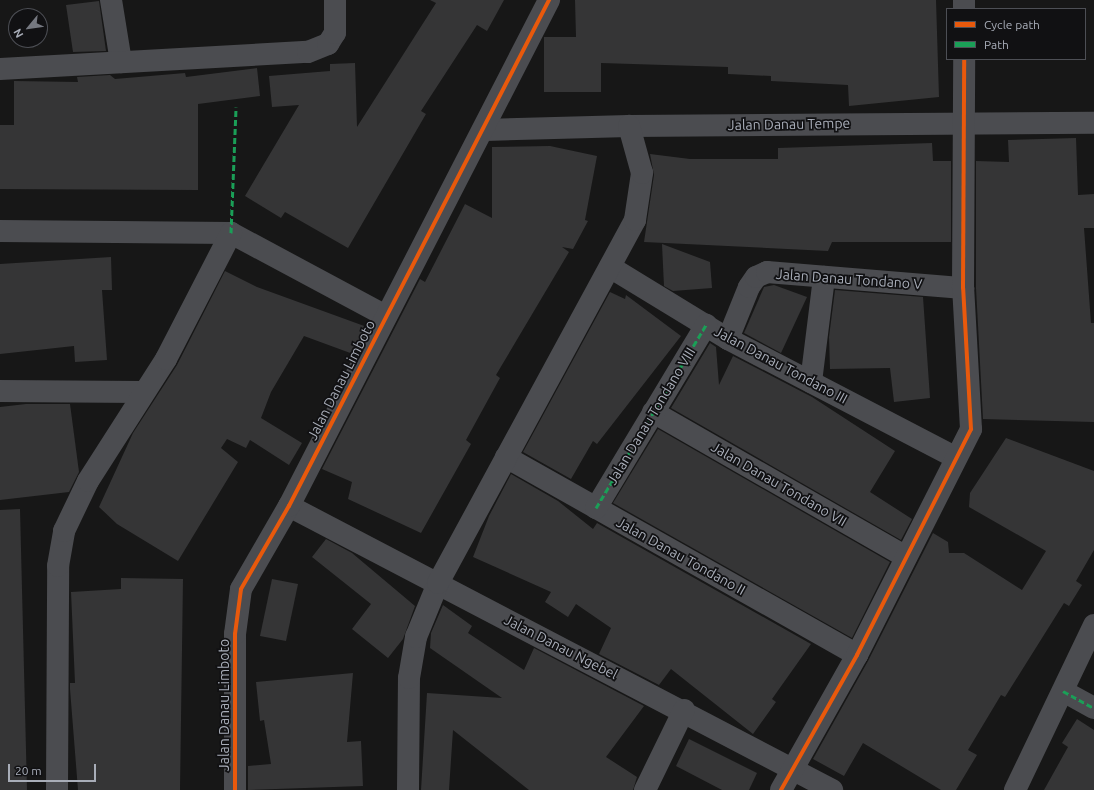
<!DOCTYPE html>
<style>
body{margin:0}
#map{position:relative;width:1094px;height:790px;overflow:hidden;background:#171717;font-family:Ubuntu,sans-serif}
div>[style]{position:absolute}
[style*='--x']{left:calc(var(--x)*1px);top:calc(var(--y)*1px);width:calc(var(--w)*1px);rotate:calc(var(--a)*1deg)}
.building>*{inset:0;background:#353536}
.minor>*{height:22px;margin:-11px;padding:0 11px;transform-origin:11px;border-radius:11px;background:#4b4c50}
.quiet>*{height:3px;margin-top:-1.5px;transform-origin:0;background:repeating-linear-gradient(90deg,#1a9f57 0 6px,transparent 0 9px)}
.cycleway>*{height:4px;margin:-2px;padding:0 2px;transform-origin:2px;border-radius:2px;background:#e8590c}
span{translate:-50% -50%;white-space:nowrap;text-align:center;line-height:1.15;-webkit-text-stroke:3.5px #111113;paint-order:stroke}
.street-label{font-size:14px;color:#a8adb8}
.legend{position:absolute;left:946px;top:8px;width:140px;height:52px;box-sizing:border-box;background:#111113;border:1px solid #4d4f55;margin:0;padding:5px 7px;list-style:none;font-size:12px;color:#a8adb8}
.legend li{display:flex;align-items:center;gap:8px;height:20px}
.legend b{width:20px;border:1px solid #4d4f55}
.north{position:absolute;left:8px;top:8px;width:40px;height:40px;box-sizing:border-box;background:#111113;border:1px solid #4d4f55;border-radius:50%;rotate:241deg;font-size:11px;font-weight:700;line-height:16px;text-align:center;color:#a8adb8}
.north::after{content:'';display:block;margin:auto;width:14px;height:18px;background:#757880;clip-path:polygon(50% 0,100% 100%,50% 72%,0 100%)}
.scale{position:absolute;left:8px;top:764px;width:88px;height:18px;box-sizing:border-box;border:2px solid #a8adb8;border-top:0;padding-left:5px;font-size:12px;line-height:14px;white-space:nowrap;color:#a8adb8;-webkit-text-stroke:3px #111113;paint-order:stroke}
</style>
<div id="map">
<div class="building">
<div style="clip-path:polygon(430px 0,504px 0,487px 31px,477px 25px,421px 111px,426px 114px,348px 248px,285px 212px,281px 218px,245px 196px,299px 105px,272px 107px,269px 76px,330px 71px,330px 64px,355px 63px,357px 127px,436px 3px)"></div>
<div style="clip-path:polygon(575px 0,936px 0,939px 97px,849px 106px,848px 85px,771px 81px,771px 76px,728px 74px,728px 67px,601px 63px,601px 92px,544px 92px,544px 37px,576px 37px)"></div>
<div style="clip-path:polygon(99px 1px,106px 51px,73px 52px,66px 5px)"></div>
<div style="clip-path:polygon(257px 68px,260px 96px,198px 104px,198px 190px,0 189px,0 125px,14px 125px,14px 81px,78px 82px,77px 77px,110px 75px,115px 79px,185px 73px,186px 77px)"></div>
<div style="clip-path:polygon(1076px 138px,1078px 195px,1094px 194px,1094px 228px,1084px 228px,1091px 323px,1094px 323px,1094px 422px,983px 419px,976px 288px,976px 161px,1009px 162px,1008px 140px)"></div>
<div style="clip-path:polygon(932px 143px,933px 161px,951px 161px,951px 242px,832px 242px,828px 251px,644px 242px,654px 175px,650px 154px,690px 159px,778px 159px,778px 148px)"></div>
<div style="clip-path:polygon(550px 146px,597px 156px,585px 220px,588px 221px,573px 249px,562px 247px,569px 252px,496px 375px,500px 378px,466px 440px,471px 444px,421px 533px,348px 499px,352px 482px,322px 469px,420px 279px,425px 282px,465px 204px,492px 218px,492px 147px)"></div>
<div style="clip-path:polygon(662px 244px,710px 262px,712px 288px,673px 291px,664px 286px)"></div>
<div style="clip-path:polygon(111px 257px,112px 290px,102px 290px,107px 360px,75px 362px,74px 346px,0 354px,0 264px)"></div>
<div style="clip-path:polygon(225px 271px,257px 287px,367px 327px,353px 354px,304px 336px,271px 392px,261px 418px,302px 443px,289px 465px,250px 440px,246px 448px,227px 439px,221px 448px,238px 462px,178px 561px,117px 524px,99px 507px,133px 433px,177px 365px)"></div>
<div style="clip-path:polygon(774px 285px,807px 297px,781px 353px,744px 333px,764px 287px)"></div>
<div style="clip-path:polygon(835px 290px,923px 297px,930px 398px,894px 402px,890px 368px,830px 369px,829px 337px)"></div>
<div style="clip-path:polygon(610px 292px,625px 299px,626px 295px,681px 336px,597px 444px,593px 441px,571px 479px,523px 452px)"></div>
<div style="clip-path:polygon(710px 343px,716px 347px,719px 385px,733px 356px,812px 397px,895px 451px,870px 492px,912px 519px,901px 540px,671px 408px)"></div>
<div style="clip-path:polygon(26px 404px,70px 404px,79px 472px,69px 492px,0 500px,0 407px)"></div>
<div style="clip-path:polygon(658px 429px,890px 562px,852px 638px,613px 503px)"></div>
<div style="clip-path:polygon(1006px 438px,1094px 471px,1094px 550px,1076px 581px,1082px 585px,1069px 606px,1064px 603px,1005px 697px,1001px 695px,968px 750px,977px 755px,956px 790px,941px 790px,863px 743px,844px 776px,813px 759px,868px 661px,933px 533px,948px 542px,949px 553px,964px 553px,1022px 590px,1046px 551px,969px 507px,970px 493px)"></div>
<div style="clip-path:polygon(511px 474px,558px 501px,593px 529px,597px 523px,811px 644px,772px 699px,776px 702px,753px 734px,671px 669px,659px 685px,599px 654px,611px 628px,576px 604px,568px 617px,545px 602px,551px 592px,473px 557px,489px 516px)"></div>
<div style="clip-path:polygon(20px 509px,27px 790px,0 790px,0 510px)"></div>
<div style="clip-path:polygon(326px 539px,352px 553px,415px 606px,403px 639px,388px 658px,352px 629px,371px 604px,312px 557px)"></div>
<div style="clip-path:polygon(121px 578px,183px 579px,180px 790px,78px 790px,70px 689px,70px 683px,75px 683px,71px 592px,121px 589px)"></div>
<div style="clip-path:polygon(272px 579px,298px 584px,286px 641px,260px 636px)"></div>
<div style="clip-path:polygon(443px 605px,472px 626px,468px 633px,524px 670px,534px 648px,644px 706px,606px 757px,637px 777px,633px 790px,529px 790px,453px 730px,449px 790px,421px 790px,427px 693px,502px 698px,430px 648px,431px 633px)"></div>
<div style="clip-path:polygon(353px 673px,347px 742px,361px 741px,363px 786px,248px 790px,248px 766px,271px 764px,264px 720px,260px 721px,256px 682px)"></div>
<div style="clip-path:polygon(1077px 719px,1094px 730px,1094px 790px,1044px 790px,1068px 747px,1062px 743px)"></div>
<div style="clip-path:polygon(689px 739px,757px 773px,749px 790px,722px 790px,676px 766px)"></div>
</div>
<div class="minor">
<div style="--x:111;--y:0;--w:63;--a:80.8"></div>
<div style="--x:964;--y:0;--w:9;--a:90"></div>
<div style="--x:0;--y:69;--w:308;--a:-3.2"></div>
<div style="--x:308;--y:52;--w:22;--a:-22"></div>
<div style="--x:328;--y:44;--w:13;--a:-58"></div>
<div style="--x:335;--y:33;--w:33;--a:-90"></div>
<div style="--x:485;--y:130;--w:144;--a:-1.6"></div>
<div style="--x:629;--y:126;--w:465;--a:-0.4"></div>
<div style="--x:0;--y:231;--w:231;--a:0.5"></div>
<div style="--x:231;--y:233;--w:176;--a:28.2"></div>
<div style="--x:610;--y:267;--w:138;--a:31.4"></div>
<div style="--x:728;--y:339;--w:256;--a:27.5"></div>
<div style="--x:728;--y:339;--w:56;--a:-68"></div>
<div style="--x:749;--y:287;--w:12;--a:-55"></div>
<div style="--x:756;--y:277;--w:12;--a:-24"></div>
<div style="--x:767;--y:272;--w:197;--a:4.7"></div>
<div style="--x:811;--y:382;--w:106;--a:-82.9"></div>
<div style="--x:0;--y:391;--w:143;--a:0.4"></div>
<div style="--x:653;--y:412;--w:289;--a:29.8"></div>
<div style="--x:506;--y:457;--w:403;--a:29.4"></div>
<div style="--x:289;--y:506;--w:613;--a:27.61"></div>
<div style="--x:596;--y:508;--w:214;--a:-59"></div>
<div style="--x:1063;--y:691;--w:35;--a:29"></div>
<div style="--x:57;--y:790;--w:224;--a:-89.7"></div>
<div style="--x:58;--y:566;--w:36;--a:-80"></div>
<div style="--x:64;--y:531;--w:55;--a:-64.4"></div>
<div style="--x:88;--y:481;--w:145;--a:-57.4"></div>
<div style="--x:166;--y:359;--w:142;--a:-62.7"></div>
<div style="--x:235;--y:790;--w:156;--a:-90"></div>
<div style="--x:235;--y:634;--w:45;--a:-82.4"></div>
<div style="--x:241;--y:589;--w:96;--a:-60"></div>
<div style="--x:289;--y:506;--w:569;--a:-62.8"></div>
<div style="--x:408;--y:790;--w:112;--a:-89.5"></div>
<div style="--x:409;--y:678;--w:42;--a:-80.3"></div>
<div style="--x:416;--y:637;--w:58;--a:-67.8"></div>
<div style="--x:438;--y:583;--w:413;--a:-61.5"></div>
<div style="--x:635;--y:220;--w:48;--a:-81.5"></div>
<div style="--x:642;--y:173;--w:49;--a:-105.5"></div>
<div style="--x:645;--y:790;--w:89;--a:-64"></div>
<div style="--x:781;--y:790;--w:155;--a:-60.6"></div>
<div style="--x:857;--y:655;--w:253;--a:-63.2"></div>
<div style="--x:971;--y:429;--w:141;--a:-93.2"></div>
<div style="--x:963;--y:288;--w:229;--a:-89.7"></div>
<div style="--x:1015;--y:790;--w:183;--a:-64.4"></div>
</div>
<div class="quiet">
<div style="--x:231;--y:233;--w:126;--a:-87.7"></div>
<div style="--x:596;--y:508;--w:214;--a:-59"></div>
<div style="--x:1063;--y:691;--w:35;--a:29"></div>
</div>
<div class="cycleway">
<div style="--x:235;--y:790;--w:156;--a:-90"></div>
<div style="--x:235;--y:634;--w:45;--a:-82.4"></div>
<div style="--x:241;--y:589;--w:96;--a:-60"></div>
<div style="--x:289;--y:506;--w:569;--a:-62.8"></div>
<div style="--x:781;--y:790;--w:155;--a:-60.6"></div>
<div style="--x:857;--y:655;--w:253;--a:-63.2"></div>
<div style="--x:971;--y:429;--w:141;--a:-93.2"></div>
<div style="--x:963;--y:288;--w:229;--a:-89.7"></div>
</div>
<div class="street-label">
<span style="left:789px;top:124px;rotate:-1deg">Jalan Danau Tempe</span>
<span style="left:849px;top:279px;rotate:4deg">Jalan Danau Tondano V</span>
<span style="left:781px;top:365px;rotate:28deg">Jalan Danau Tondano III</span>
<span style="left:341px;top:380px;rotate:-63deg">Jalan Danau Limboto</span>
<span style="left:651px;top:416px;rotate:-59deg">Jalan Danau Tondano VIII</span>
<span style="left:779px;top:484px;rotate:30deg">Jalan Danau Tondano VII</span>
<span style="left:681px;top:556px;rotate:29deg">Jalan Danau Tondano II</span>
<span style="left:561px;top:647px;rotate:27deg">Jalan Danau Ngebel</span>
<span style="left:224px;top:705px;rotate:-90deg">Jalan Danau Limboto</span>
</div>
<ul class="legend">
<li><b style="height:5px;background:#e8590c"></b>Cycle path</li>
<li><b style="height:5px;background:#1a9f57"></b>Path</li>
</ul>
<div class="north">N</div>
<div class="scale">20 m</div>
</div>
